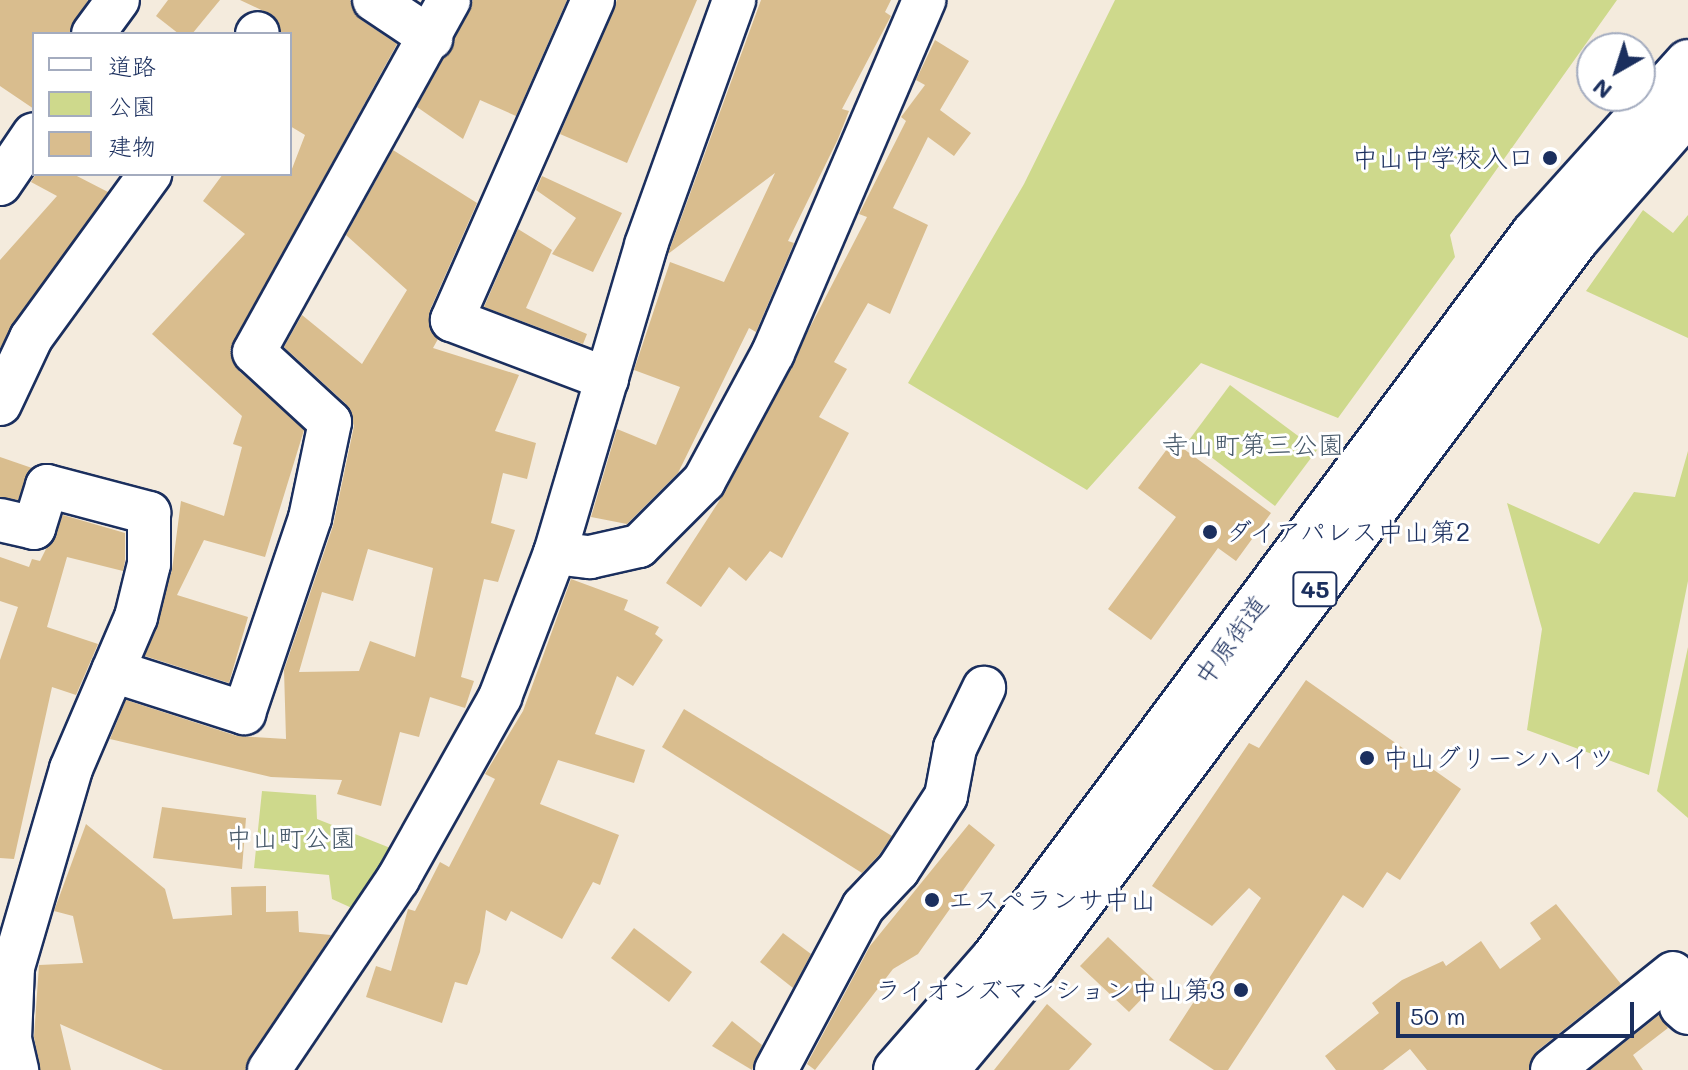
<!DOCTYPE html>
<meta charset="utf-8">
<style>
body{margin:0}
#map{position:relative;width:1688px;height:1070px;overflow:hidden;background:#f4ebdd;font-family:Mali,"Klee One",sans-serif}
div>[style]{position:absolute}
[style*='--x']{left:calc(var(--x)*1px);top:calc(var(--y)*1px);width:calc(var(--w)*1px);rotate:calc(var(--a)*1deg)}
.green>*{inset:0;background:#ced98c}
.building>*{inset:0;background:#d9bd8e}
.roads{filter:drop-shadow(2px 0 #1b2f5e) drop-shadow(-2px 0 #1b2f5e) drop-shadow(0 2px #1b2f5e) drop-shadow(0 -2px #1b2f5e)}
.minor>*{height:42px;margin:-21px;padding:0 21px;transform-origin:21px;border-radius:21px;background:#fff}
.major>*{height:44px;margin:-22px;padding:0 22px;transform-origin:22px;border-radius:22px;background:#fff}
.dots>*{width:22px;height:22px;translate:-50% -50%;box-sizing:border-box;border:4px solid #fff;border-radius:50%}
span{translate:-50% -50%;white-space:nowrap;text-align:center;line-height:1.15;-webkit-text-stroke:6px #fff;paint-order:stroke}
.shield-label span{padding:2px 6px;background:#fff;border:2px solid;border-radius:6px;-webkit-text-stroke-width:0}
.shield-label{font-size:24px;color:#1b2f5e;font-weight:700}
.poi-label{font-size:26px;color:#1b2f5e}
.right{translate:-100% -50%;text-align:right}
.left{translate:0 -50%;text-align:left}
.park-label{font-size:26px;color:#485a6a}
.street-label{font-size:26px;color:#1b2f5e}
.legend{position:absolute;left:32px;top:32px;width:260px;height:144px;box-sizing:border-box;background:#fff;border:2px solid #a4acbf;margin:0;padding:10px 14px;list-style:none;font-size:24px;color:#1b2f5e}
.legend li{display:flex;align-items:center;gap:16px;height:40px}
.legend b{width:40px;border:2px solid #a4acbf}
.north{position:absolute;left:1576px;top:32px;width:80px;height:80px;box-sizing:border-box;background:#fff;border:2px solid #a4acbf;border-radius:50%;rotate:219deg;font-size:22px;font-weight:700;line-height:32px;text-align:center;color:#1b2f5e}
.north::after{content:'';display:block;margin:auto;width:28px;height:36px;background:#1b2f5e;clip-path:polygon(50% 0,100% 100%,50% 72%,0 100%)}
.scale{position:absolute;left:1396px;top:1002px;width:238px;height:36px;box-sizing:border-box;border:4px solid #1b2f5e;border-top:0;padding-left:10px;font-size:24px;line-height:28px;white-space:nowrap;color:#1b2f5e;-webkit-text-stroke:6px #fff;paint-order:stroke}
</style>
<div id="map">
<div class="green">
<div style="clip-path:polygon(1115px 0,1617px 0,1450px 235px,1455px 257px,1338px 418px,1201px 363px,1087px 490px,908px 383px,1024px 184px)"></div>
<div style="clip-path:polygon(1643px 210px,1673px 233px,1688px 215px,1688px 338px,1586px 291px)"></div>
<div style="clip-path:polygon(1230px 385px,1317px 450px,1275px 506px,1189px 440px)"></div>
<div style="clip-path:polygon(1688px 451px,1688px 581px,1649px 775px,1527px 730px,1542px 629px,1507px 503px,1599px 544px,1634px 492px,1675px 497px)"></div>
<div style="clip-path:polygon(1688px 647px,1688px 818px,1657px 791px)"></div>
<div style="clip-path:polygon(262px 791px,316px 795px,317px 819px,398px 851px,365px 914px,332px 899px,329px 875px,254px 868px)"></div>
</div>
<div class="building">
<div style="clip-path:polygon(0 0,88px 0,69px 34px,34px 34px,34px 109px,0 86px)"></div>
<div style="clip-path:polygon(168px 0,220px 0,192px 34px,179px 34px,156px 16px)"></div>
<div style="clip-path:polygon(240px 0,350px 0,360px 19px,397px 44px,230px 350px,238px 370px,304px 430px,265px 557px,204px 540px,177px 595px,248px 617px,229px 683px,145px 656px,172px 570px,181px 501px,224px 516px,242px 447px,233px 444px,242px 416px,152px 334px,245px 234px,203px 201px,223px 174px,290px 174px,305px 135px,290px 126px,290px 34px,281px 34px,274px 16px)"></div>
<div style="clip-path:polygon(473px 0,567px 0,516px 116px,480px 100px,463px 139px,417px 107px)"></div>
<div style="clip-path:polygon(617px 0,697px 0,627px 163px,560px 134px)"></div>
<div style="clip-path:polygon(761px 0,891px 0,885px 12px,891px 16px,842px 109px,849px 111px,838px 139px,788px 241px,794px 243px,756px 332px,749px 328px,678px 473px,627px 524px,591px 517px,617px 429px,656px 445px,680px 387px,634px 370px,670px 262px,724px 282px,775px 173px,668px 254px)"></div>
<div style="clip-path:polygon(935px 40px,969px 61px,940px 110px,971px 133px,954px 156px,928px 137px,893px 208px,928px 225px,890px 314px,868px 303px,834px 362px,847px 369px,819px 417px,849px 433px,782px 558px,770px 551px,746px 581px,729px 567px,701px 607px,666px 583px,725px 492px,867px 217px,859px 214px,906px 121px,901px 117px,925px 85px,916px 80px)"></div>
<div style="clip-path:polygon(evenodd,393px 150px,477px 203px,430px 310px,438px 339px,433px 348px,519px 375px,495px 431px,536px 443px,527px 479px,503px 473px,491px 523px,515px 530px,498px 582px,484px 579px,461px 677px,474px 681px,465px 708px,430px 697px,419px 737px,400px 732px,381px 806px,337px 794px,342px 780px,271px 777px,110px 739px,126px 700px,237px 736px,286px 739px,284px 670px,333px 526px,354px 426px,346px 404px,284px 347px,302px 315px,362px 364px,407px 290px,346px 235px,393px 150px,368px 549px,433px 568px,415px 657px,370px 641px,359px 671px,299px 672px,322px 592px,353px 601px,368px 549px)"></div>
<div style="clip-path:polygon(36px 174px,73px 174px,108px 192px,0 348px,0 260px,57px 196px,31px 182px)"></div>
<div style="clip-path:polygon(542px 176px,622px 213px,593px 272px,552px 254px,576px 218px,536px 190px)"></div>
<div style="clip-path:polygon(518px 229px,552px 250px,526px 308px,587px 334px,583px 344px,484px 307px)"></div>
<div style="clip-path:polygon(1173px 441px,1271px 513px,1236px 561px,1218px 548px,1151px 640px,1108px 609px,1176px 517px,1138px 488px)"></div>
<div style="clip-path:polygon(0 457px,32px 468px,18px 500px,0 497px)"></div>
<div style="clip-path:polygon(63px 515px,125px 533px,125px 561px,123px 571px,67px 557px,47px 627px,98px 644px,76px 695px,52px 687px,14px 859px,0 858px,0 660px,18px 607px,0 601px,0 557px,29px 567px,32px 559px,40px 561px)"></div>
<div style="clip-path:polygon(571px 579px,628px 600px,624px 610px,659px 627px,655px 634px,663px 640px,633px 686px,617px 676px,595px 734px,645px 750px,634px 783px,558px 760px,540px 804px,619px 835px,600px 885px,593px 882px,562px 939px,511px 911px,506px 921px,486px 910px,480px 952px,467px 985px,455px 982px,442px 1023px,366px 997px,376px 966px,391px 971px,408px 909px,415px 911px,440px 862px,449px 867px,495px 779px,485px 774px,523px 711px)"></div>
<div style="clip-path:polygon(1306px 680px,1461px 789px,1400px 880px,1387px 872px,1363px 908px,1343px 895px,1228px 1070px,1214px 1070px,1169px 1040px,1261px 898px,1249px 888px,1212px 926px,1152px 886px,1249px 743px,1259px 748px)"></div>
<div style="clip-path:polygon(684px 709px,892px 836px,879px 855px,862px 873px,662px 747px)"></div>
<div style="clip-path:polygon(162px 807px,246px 818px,242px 869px,153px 858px)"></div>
<div style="clip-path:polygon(86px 824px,165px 889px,173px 919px,232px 915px,231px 887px,266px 886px,266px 912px,298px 911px,299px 932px,331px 935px,245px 1070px,163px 1070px,60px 1024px,71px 1070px,40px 1070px,34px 1037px,39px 965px,83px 963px,73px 916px,54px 911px)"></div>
<div style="clip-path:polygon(969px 824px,995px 845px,918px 954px,893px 969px,815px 1070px,807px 1064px,870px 946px)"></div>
<div style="clip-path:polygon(1556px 904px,1621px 984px,1537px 1051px,1529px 1070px,1427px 1070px,1410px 1049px,1383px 1070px,1336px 1070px,1325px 1056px,1379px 1013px,1372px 1003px,1402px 980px,1443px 961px,1446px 966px,1481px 941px,1500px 969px,1541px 939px,1530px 923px)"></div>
<div style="clip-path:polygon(634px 928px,692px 972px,669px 1002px,611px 958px)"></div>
<div style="clip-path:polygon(783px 933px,811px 954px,793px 988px,760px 962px)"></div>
<div style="clip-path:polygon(1108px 937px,1157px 983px,1129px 1012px,1080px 966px)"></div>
<div style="clip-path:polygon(1047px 1004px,1092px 1044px,1069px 1070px,994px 1070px)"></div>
<div style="clip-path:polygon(1659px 1015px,1668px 1028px,1633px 1055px,1643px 1070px,1590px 1070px)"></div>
<div style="clip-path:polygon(732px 1021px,762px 1045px,752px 1070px,712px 1046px)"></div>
</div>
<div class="roads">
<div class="minor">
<div style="--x:374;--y:0;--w:69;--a:33.7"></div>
<div style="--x:593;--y:0;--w:350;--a:113.8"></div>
<div style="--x:452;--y:320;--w:166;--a:20.8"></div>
<div style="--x:93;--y:34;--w:42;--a:-53.7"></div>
<div style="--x:257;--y:34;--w:1;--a:-45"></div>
<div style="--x:0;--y:184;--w:60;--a:-55.8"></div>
<div style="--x:0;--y:404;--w:73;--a:-64.8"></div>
<div style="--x:31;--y:338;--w:203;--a:-54"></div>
<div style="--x:0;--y:520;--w:35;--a:13"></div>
<div style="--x:34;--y:528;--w:44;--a:-72.8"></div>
<div style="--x:47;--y:486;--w:106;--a:14.8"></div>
<div style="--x:149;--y:513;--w:51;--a:90"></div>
<div style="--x:149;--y:564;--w:55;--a:103.8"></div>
<div style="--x:136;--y:617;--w:165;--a:113.2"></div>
<div style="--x:71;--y:769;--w:206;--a:106.3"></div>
<div style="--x:13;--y:967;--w:72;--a:92.4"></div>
<div style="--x:10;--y:1039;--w:32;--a:77"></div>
<div style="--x:555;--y:553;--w:35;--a:7"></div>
<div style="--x:590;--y:557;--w:50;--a:-12.7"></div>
<div style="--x:639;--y:546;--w:92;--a:-45"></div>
<div style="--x:704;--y:481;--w:145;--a:-61.7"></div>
<div style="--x:773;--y:353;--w:384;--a:-66.8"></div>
<div style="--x:113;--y:671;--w:138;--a:17.8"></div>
<div style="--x:244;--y:713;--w:206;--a:-71.3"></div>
<div style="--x:310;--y:518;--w:98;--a:-78.2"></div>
<div style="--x:330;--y:422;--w:103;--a:-137.4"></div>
<div style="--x:254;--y:352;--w:402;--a:-61"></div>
<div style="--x:1681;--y:1007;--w:9;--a:41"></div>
<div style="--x:269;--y:1070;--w:230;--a:-56"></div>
<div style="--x:398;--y:879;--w:209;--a:-60.7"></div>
<div style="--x:500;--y:697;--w:154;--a:-69.1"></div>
<div style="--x:555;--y:553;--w:321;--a:-73.5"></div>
<div style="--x:646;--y:245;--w:260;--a:-70.2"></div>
<div style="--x:776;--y:1070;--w:185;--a:-61.9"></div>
<div style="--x:863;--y:907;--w:51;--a:-46.6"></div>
<div style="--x:898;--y:870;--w:88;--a:-57"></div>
<div style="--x:946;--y:796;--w:49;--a:-79.4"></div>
<div style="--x:955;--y:748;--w:67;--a:-64.2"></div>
<div style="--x:1552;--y:1070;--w:155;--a:-38.7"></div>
</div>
<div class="major">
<div style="--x:896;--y:1070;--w:147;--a:-48.9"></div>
<div style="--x:993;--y:959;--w:905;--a:-53.31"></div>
<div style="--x:1534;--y:233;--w:230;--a:-48"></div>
<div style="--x:946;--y:1070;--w:138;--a:-50"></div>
<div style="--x:1035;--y:964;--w:904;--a:-53.23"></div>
<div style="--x:1576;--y:240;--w:170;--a:-48.8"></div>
</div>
</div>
<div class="dots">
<div style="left:1550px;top:158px;background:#1b2f5e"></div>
<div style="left:1210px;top:532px;background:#1b2f5e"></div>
<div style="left:1367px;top:758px;background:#1b2f5e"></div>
<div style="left:932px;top:900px;background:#1b2f5e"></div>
<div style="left:1241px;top:990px;background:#1b2f5e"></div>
</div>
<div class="shield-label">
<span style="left:1315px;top:589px">45</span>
</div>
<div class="poi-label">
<span class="right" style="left:1534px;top:158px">中山中学校入口</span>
<span class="left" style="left:1226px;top:532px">ダイアパレス中山第2</span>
<span class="left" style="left:1383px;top:758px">中山グリーンハイツ</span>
<span class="left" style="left:948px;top:900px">エスペランサ中山</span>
<span class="right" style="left:1225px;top:990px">ライオンズマンション中山第3</span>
</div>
<div class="park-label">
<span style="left:1253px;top:445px">寺山町第三公園</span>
<span style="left:291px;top:838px">中山町公園</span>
</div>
<div class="street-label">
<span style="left:1231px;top:640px;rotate:-54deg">中原街道</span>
</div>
<ul class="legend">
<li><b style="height:10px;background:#fff"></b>道路</li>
<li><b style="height:22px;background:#ced98c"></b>公園</li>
<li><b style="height:22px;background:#d9bd8e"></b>建物</li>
</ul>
<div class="north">N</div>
<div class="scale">50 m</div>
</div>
